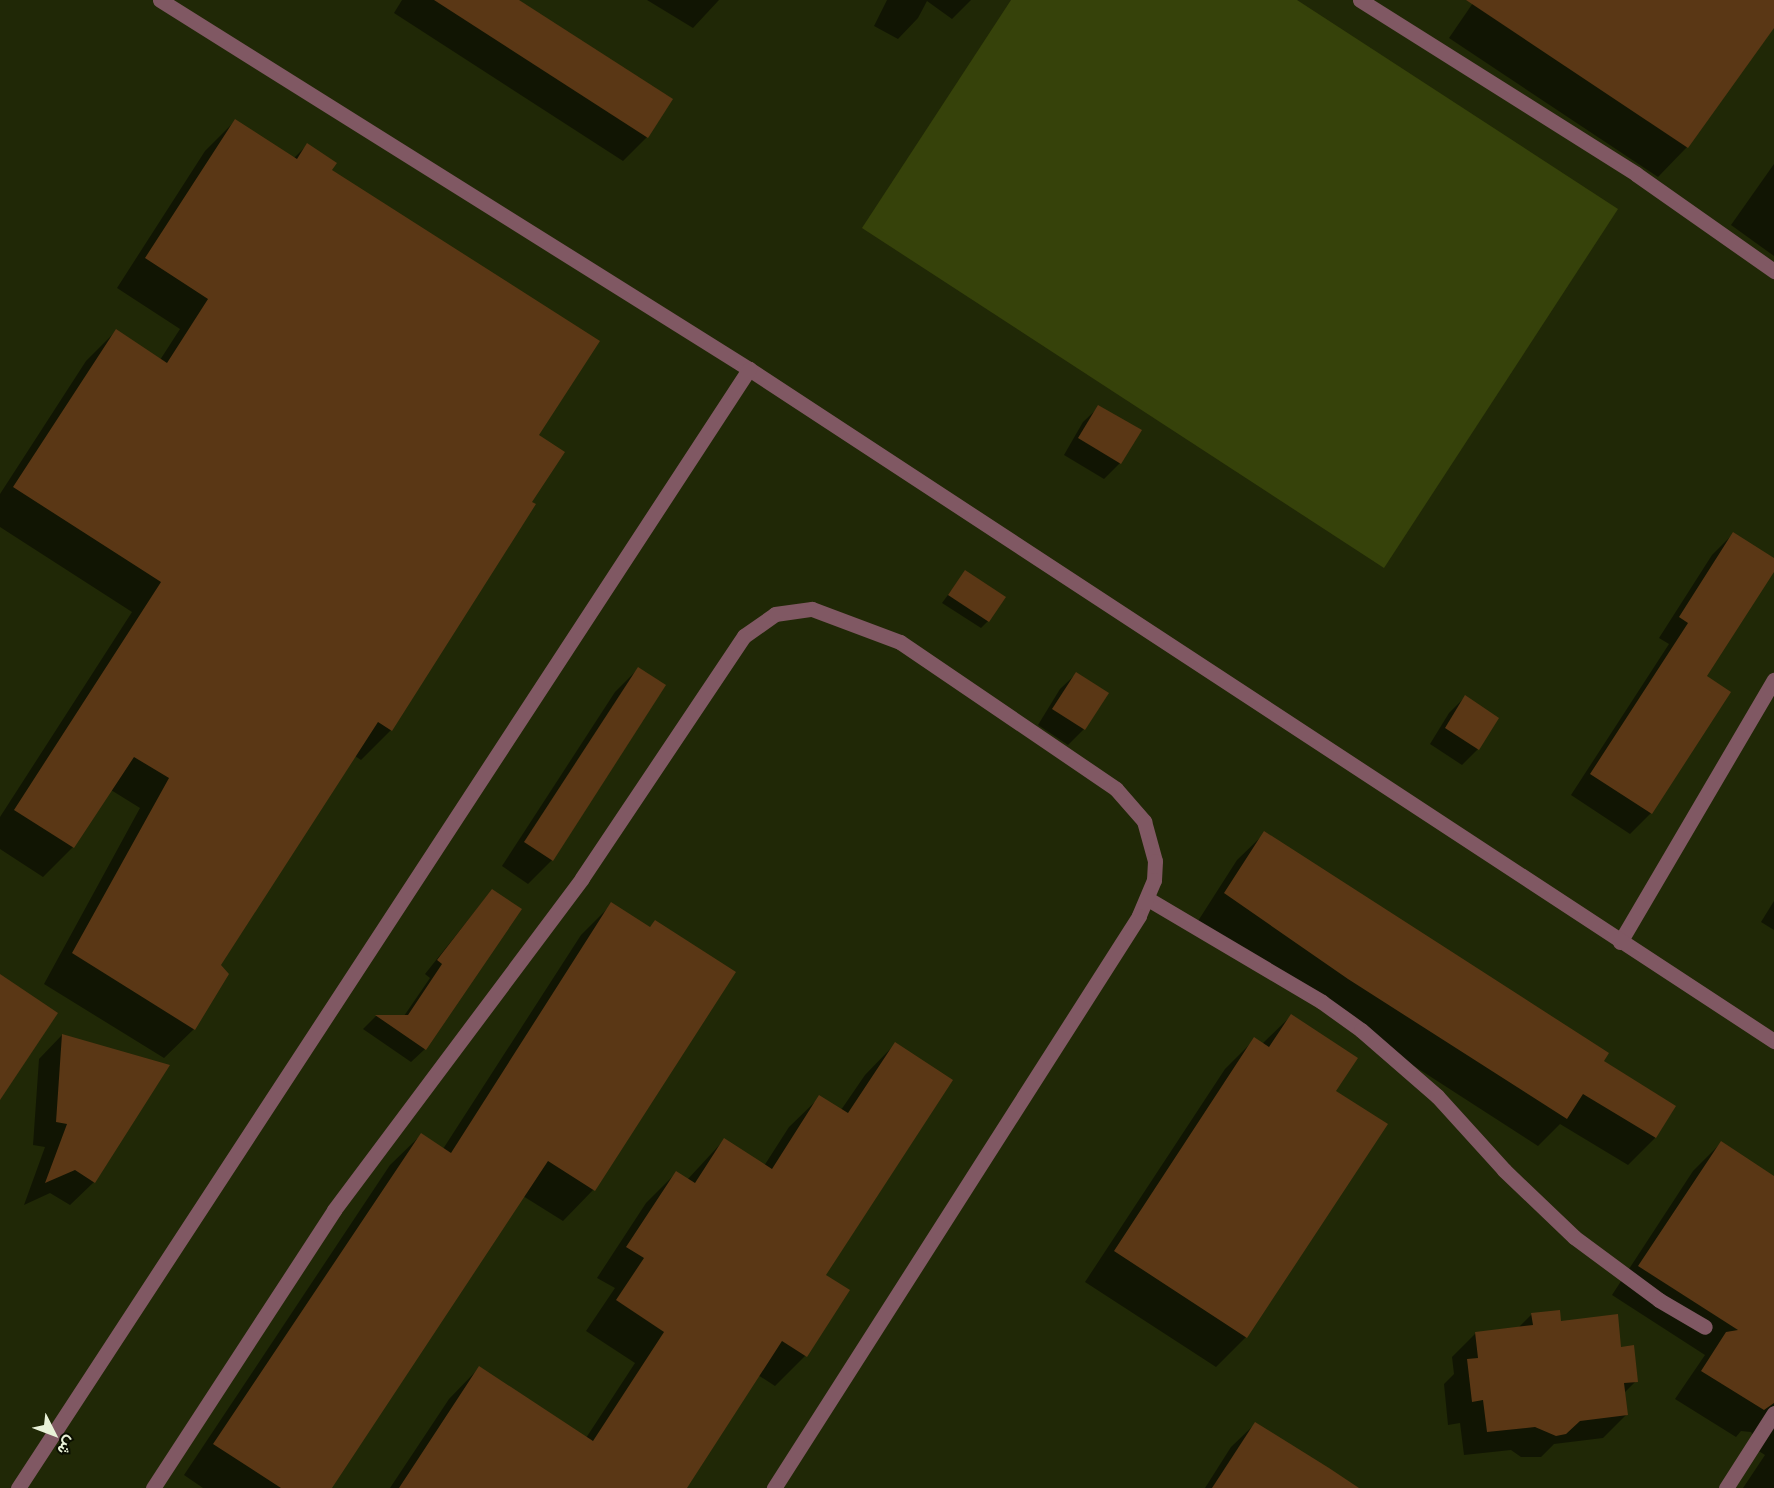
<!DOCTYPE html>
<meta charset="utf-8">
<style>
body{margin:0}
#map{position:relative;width:1774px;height:1488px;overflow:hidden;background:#202806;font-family:"Titillium Web",Vazirmatn,sans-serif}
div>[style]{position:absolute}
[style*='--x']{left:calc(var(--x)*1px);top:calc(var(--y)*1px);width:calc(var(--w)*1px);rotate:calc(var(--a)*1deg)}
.green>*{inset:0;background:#36420a}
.shadow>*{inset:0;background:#0007}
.building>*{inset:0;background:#5a3715}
.lane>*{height:15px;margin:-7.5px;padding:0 7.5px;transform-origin:7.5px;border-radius:7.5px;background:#805863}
.street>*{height:15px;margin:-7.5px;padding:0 7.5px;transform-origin:7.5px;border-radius:7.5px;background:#805863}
span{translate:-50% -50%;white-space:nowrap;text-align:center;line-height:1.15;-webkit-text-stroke:4.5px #0b0f01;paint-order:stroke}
.north{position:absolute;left:24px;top:1404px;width:60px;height:60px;-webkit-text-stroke:4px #0b0f01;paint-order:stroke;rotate:132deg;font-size:16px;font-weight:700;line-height:24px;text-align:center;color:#e9f2d8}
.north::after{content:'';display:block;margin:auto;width:21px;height:27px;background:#e9f2d8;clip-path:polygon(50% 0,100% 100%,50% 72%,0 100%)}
</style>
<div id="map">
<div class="green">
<div style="clip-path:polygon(1011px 0,1297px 0,1618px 209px,1384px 568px,862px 228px)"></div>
</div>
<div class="shadow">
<div style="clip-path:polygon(402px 0,516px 0,647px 137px,623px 161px,394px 13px)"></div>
<div style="clip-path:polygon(647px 0,719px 0,693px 28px)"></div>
<div style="clip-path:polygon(887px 0,971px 0,952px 19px,927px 1px,918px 18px,898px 39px,874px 26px)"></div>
<div style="clip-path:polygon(1475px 0,1774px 0,1774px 25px,1687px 147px,1658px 177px,1449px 38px)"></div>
<div style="clip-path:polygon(235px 121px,293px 159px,307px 145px,537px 435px,391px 730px,361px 760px,355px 756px,219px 965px,194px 1029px,164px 1058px,44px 984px,140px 808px,111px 790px,73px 847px,43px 877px,0 849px,0 817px,132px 612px,0 527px,0 494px,86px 361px,116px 331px,160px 360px,180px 329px,117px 288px,205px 151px)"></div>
<div style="clip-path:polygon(1774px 164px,1774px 256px,1731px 225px)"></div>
<div style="clip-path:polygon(1099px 407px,1120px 463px,1104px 479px,1064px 455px,1083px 422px)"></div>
<div style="clip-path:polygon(1733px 534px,1774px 560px,1774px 569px,1705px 677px,1651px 813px,1630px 834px,1571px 795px,1669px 644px,1659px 638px,1712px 555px)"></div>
<div style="clip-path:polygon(965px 572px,988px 621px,981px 628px,942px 603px)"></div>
<div style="clip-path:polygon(638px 669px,664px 686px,552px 860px,528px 884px,502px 866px,615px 692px)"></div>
<div style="clip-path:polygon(1076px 674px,1084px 729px,1068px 745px,1038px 725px,1060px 689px)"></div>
<div style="clip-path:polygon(1465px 697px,1497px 718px,1478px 749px,1462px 765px,1430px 744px,1449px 713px)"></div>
<div style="clip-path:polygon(1265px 833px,1602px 1062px,1674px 1106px,1655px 1138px,1628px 1165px,1560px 1124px,1538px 1146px,1321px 1006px,1198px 921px,1237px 860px)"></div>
<div style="clip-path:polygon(492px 890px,425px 1049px,411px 1062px,363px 1029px,376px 1016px,404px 1016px,430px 978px,425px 974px)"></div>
<div style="clip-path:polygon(1774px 901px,1774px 930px,1761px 922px)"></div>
<div style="clip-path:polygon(612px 904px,649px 928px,655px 922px,733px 972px,593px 1190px,563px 1221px,523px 1196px,330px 1488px,203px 1488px,184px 1475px,390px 1165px,421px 1135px,443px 1149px,581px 935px)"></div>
<div style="clip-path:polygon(1291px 1016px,1334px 1091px,1386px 1125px,1246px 1337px,1216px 1367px,1085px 1282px,1225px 1069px,1255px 1039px,1262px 1044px)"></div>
<div style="clip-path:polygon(62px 1035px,94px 1182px,70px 1205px,50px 1193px,24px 1205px,45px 1147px,33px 1145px,39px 1059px)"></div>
<div style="clip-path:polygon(895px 1044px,824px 1276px,805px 1356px,775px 1386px,758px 1375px,686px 1488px,390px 1488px,449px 1399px,479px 1368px,586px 1438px,635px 1363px,586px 1331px,615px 1288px,597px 1278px,646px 1203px,676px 1173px,687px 1180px,724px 1140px,764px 1166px,789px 1127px,820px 1097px,841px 1110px,865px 1075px)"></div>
<div style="clip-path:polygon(1721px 1143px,1774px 1178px,1774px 1488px,1743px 1488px,1765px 1455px,1754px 1448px,1757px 1441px,1751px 1432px,1741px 1431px,1736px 1437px,1675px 1399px,1705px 1355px,1612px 1295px,1693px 1171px)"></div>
<div style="clip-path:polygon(1532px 1314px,1620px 1348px,1636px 1381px,1624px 1393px,1627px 1414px,1603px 1438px,1554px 1444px,1541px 1457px,1521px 1457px,1511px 1450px,1464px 1455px,1460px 1423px,1448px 1425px,1444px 1384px,1454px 1374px,1452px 1357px,1476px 1333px,1518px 1328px)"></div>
<div style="clip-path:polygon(1255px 1424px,1355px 1488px,1205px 1488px,1231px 1447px)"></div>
</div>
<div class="building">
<div style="clip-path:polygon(434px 0,519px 0,673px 99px,648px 138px)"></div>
<div style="clip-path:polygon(1466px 0,1774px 0,1774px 28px,1688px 148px)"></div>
<div style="clip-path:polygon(235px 119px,297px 159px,307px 143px,337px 163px,332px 170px,600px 341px,539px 435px,565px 452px,532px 502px,536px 504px,392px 731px,378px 722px,221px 965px,229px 974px,195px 1030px,72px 953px,169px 778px,134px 757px,74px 848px,14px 810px,161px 582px,13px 487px,116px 329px,167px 363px,208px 299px,145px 258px)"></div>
<div style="clip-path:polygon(1098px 405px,1142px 430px,1121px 464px,1078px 438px)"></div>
<div style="clip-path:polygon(1733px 532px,1774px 558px,1774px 572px,1707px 676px,1731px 692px,1652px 814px,1590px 774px,1688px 623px,1679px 617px)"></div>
<div style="clip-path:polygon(965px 570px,1006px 597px,989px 622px,948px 595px)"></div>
<div style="clip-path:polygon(638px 667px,666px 685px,553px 861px,524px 842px)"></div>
<div style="clip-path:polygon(1076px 672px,1109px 693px,1085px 730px,1052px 709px)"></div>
<div style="clip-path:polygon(1465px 695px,1499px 718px,1479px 750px,1445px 728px)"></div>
<div style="clip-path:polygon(1264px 831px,1609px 1053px,1604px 1061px,1676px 1106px,1656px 1138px,1583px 1094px,1567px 1119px,1348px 979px,1224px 893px)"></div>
<div style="clip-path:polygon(492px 889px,522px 909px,426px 1050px,375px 1015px,408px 1015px,442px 964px,437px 960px)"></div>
<div style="clip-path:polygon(611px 902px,650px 927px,655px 920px,736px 972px,595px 1191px,548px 1161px,332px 1488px,281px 1488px,213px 1444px,421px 1133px,451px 1153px)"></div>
<div style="clip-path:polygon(0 974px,58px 1013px,0 1100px)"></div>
<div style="clip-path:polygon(1291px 1014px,1358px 1058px,1336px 1091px,1388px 1124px,1247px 1338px,1114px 1251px,1254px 1037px,1269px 1047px)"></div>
<div style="clip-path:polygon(62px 1034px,170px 1065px,95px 1183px,75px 1170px,45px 1183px,67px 1124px,56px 1122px)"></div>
<div style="clip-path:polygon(895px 1042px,953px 1080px,826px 1275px,850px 1290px,807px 1357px,782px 1341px,687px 1488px,399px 1488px,479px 1366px,593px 1441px,664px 1332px,616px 1300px,644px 1258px,626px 1247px,676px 1171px,695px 1183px,724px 1138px,772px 1169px,819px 1095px,848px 1113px)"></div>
<div style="clip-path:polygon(1721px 1141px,1774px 1176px,1774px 1403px,1764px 1410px,1701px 1371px,1726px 1332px,1738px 1330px,1638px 1266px)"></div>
<div style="clip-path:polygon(1560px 1310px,1561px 1321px,1618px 1314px,1621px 1347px,1634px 1345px,1638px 1382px,1624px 1383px,1628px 1415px,1580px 1421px,1566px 1434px,1556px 1436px,1535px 1427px,1487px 1432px,1483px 1400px,1472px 1402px,1467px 1359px,1478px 1358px,1475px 1332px,1533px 1325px,1531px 1313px)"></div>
<div style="clip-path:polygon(1255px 1422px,1329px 1468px,1359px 1488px,1212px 1488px)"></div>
</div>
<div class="lane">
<div style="--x:1360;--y:0;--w:326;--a:32.2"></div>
<div style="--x:1636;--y:174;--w:169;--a:35.1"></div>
<div style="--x:1148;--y:899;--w:202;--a:30.6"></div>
<div style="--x:1322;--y:1002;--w:48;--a:35.7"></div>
<div style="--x:1361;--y:1030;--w:101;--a:41"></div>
<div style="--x:1437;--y:1096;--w:100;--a:47.8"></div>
<div style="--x:1504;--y:1170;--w:97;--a:43.7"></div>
<div style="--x:1574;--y:1237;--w:106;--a:36.5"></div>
<div style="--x:1659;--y:1300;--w:53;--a:30.4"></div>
<div style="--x:1620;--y:942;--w:304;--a:-59.6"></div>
<div style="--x:153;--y:1488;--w:332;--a:-56.9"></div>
<div style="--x:334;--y:1210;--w:414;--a:-53.2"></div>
<div style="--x:582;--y:878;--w:291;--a:-56.2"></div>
<div style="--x:744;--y:636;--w:38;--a:-35"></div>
<div style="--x:775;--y:614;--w:37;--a:-8"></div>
<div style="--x:812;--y:609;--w:94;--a:20.6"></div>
<div style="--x:900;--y:642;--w:261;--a:34.2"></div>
<div style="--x:1116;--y:789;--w:43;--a:48.8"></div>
<div style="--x:1144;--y:821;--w:41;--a:74.6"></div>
<div style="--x:1155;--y:861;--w:19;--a:93"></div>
<div style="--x:1154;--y:880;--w:39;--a:113"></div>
<div style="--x:1139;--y:916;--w:679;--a:122.54"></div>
<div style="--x:1726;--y:1488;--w:89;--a:-57.4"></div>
</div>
<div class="street">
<div style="--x:160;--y:0;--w:695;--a:32.07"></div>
<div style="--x:749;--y:369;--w:1226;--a:33.25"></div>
<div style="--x:18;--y:1488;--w:1337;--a:-56.84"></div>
</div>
<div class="north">ش</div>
</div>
